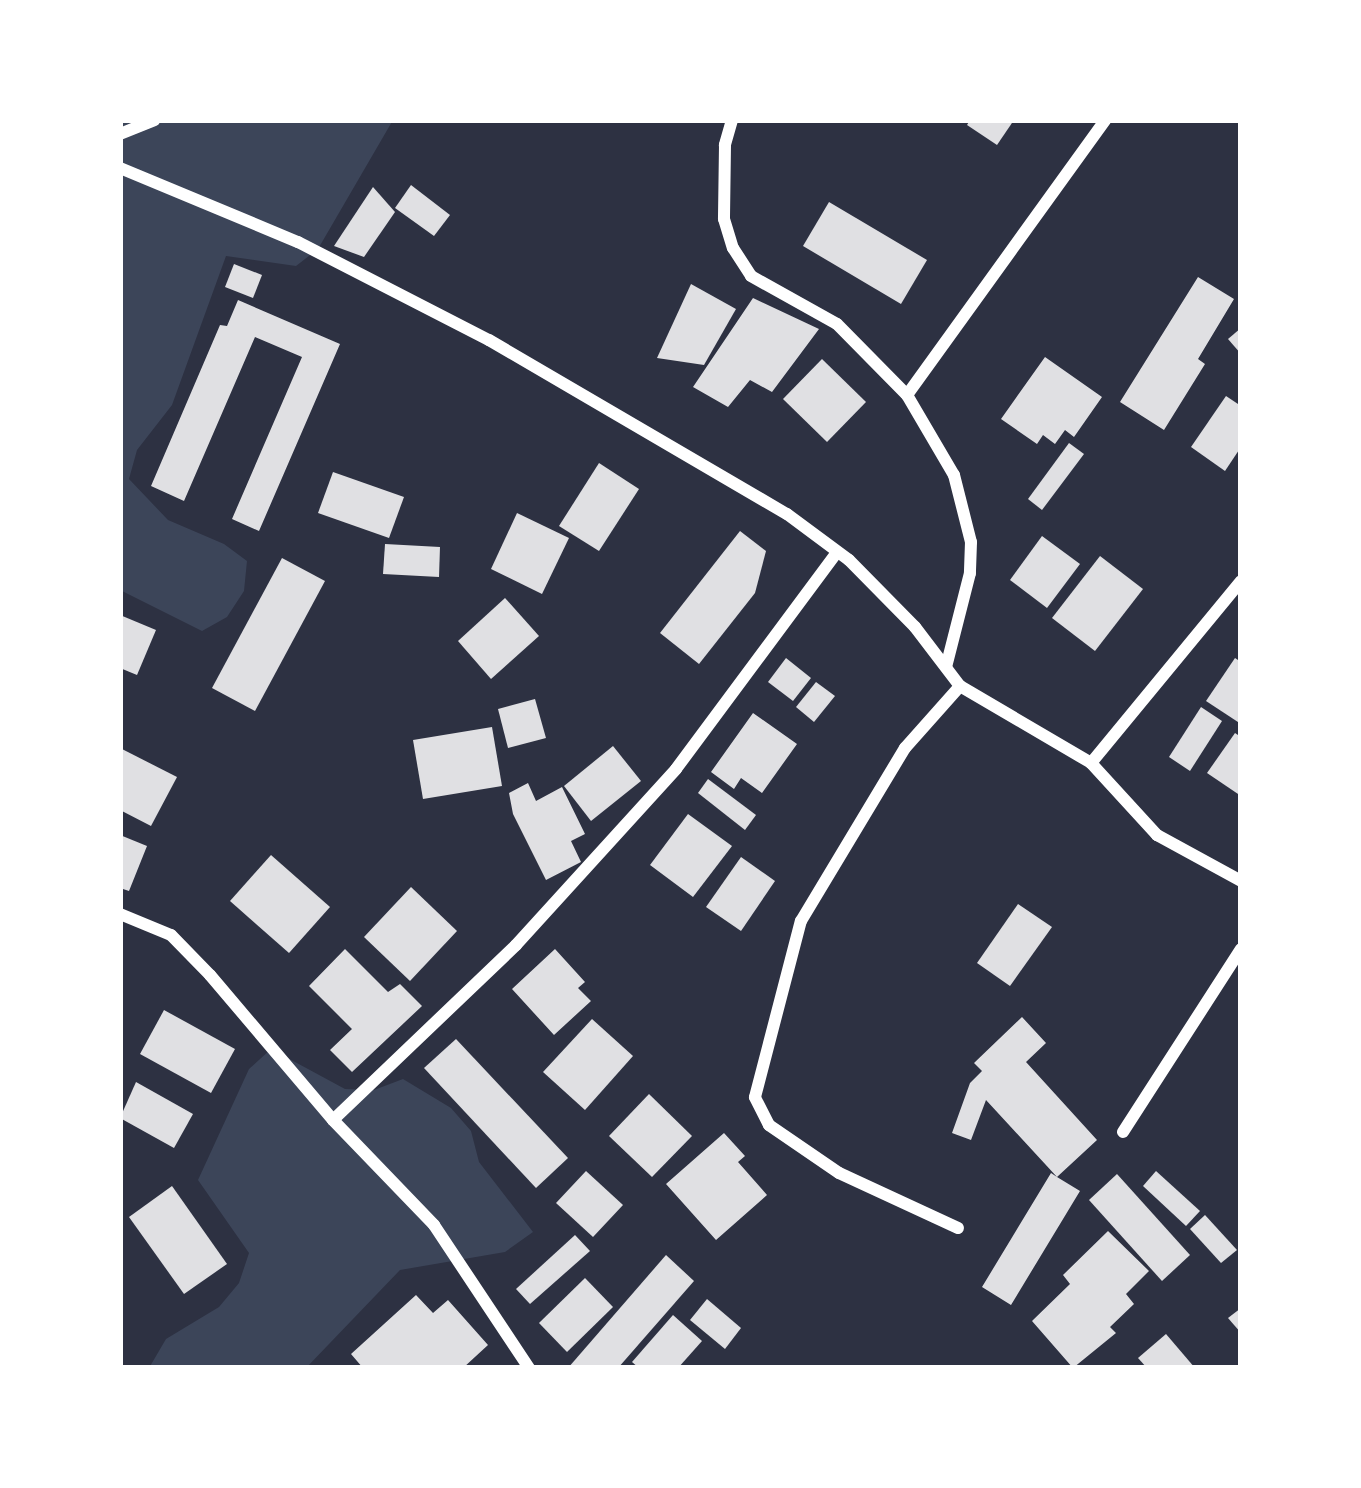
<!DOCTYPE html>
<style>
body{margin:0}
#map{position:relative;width:1361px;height:1488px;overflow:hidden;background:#2d3142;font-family:"Fira Sans Condensed",sans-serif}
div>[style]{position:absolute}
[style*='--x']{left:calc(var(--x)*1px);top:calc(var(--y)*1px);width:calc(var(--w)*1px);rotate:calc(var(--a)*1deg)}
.green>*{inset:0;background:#3c4559}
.building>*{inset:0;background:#e0e0e3}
.minor>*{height:12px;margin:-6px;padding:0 6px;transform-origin:6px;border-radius:6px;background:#fff}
span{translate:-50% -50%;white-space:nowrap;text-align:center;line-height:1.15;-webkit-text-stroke:9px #fff;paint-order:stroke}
.frame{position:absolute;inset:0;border:123px solid #fff;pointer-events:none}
</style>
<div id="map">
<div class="green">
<div style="clip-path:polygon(120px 120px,393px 120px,318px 249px,296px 266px,226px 256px,172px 405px,137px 450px,129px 479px,168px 520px,224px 544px,247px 561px,244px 591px,227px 617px,202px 631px,120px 590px)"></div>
<div style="clip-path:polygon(271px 1049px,345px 1089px,374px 1090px,403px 1079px,451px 1108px,471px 1131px,479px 1162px,533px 1232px,505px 1252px,400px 1270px,306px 1368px,149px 1368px,166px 1339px,219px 1307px,239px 1283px,249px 1253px,198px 1180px,249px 1069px)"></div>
</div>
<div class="building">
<div style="clip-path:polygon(970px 120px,1014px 120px,997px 145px,967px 125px)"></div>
<div style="clip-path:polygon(411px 185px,450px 215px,434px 236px,395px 208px)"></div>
<div style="clip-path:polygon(373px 187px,395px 212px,364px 257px,334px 246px)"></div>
<div style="clip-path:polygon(829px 202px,927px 260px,901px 304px,803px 246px)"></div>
<div style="clip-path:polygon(234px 264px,262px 275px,253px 298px,225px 287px)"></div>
<div style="clip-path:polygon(1198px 277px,1234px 299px,1198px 359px,1205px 364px,1164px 430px,1120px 402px)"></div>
<div style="clip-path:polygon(691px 284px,736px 309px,704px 365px,657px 358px)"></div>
<div style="clip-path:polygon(753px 298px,819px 329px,772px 392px,750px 380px,728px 407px,693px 387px)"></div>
<div style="clip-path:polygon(238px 300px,340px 344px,259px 531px,232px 519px,302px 357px,255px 337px,184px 501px,151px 486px,220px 325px,227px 326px)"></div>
<div style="clip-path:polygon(1241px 328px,1241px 354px,1228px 339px)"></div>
<div style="clip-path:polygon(1045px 357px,1102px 397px,1074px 437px,1065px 430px,1055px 444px,1043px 435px,1037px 444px,1001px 419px)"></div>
<div style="clip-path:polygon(822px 359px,866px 402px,827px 442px,783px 399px)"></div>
<div style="clip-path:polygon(1226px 396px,1241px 406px,1241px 447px,1225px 471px,1191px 447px)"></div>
<div style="clip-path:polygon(1069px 443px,1084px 454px,1042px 510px,1028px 499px)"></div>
<div style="clip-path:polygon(599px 463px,639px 489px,599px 551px,559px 526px)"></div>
<div style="clip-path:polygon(333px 472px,404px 497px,389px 538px,318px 513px)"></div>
<div style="clip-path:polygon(517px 513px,569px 538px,542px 594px,491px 569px)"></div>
<div style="clip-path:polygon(740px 531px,766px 551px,755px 593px,699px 664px,660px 633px)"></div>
<div style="clip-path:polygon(1042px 536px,1080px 564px,1047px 608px,1010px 580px)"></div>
<div style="clip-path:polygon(385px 544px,440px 547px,439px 577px,383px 574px)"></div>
<div style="clip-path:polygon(1100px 556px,1143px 589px,1095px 651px,1052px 618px)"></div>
<div style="clip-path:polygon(282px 558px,325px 581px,255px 711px,212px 688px)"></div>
<div style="clip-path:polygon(505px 598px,539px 636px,491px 679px,458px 641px)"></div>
<div style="clip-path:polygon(120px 615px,156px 630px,137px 675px,120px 668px)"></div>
<div style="clip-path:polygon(786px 658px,811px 678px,793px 701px,768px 682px)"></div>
<div style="clip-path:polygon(1235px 658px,1241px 662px,1241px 724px,1206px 701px)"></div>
<div style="clip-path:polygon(816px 682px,835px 696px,814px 722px,796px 707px)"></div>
<div style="clip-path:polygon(535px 699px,546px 738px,508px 748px,498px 709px)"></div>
<div style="clip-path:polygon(1201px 707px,1222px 721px,1190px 771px,1169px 757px)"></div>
<div style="clip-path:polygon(753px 713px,797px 744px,762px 793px,741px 778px,734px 789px,711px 772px)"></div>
<div style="clip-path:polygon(492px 727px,502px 786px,423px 799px,413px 740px)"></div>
<div style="clip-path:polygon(1235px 733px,1241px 737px,1241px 796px,1207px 773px)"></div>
<div style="clip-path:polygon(613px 746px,641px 781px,591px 821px,564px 786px)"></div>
<div style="clip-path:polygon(120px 748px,177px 777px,151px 826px,120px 810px)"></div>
<div style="clip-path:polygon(708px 779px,756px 815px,745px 830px,698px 793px)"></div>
<div style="clip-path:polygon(528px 783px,536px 801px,562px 787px,585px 834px,571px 841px,581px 862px,546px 880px,513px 814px,509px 793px)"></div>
<div style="clip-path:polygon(688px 814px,732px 846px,693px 897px,650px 865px)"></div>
<div style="clip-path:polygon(120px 835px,147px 846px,129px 891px,120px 888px)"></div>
<div style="clip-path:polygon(271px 855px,330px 907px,289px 953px,230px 901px)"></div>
<div style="clip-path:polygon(741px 857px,775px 881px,741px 931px,706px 907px)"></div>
<div style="clip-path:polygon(411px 887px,457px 931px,410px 981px,364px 937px)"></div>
<div style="clip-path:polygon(1018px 904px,1052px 927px,1010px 986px,977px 963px)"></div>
<div style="clip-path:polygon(345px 949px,388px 992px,400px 984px,422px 1006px,352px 1072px,330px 1050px,352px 1029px,309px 986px)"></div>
<div style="clip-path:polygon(555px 949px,585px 982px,578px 988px,591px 1001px,554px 1035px,512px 989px)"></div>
<div style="clip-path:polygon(164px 1010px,235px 1049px,211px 1093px,140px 1054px)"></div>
<div style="clip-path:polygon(1022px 1017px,1046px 1043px,1026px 1062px,1097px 1140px,1057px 1177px,1080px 1191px,1011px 1305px,982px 1287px,1051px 1173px,1057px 1177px,986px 1100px,971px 1140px,952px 1133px,970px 1083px,982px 1071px,974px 1063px)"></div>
<div style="clip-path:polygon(592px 1019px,633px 1056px,585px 1110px,543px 1072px)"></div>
<div style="clip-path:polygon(456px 1039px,568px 1158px,536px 1188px,424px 1068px)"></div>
<div style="clip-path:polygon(136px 1082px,193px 1114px,174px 1148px,120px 1118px)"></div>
<div style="clip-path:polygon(649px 1094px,692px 1136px,652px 1177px,609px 1136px)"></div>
<div style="clip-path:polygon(724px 1133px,745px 1156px,738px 1162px,767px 1195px,716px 1240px,666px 1184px)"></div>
<div style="clip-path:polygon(586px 1171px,623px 1205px,593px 1237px,556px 1203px)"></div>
<div style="clip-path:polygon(1156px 1171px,1200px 1211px,1186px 1226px,1143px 1186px)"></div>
<div style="clip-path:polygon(1117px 1174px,1190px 1255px,1162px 1281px,1089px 1200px)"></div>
<div style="clip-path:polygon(172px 1186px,227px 1264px,184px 1294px,129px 1217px)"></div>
<div style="clip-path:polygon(1205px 1215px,1237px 1250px,1221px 1263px,1190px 1229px)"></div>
<div style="clip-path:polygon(1108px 1231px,1149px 1271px,1126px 1294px,1134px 1304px,1110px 1327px,1116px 1333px,1073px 1368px,1032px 1321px,1070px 1284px,1063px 1275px)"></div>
<div style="clip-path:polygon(575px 1235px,590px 1251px,530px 1304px,516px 1289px)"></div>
<div style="clip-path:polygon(666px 1255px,694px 1281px,618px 1368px,568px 1368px)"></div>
<div style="clip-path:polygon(585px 1278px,613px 1307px,567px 1352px,539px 1323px)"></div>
<div style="clip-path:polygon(416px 1295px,433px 1313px,448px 1300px,488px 1345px,463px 1368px,363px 1368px,351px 1354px)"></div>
<div style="clip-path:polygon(707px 1299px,741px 1328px,725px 1349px,690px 1320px)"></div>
<div style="clip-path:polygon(1241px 1308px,1241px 1333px,1228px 1318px)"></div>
<div style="clip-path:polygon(673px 1315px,702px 1341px,678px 1368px,639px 1368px,632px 1362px)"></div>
<div style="clip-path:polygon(1166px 1334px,1195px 1368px,1147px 1368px,1138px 1358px)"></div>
</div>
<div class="minor">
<div style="--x:732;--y:120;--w:26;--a:106"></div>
<div style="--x:725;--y:145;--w:74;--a:90.8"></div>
<div style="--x:724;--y:219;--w:30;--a:73"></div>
<div style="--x:733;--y:248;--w:33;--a:57"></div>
<div style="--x:751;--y:276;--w:98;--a:29.2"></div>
<div style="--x:837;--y:324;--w:100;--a:45.4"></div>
<div style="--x:907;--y:395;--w:93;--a:59.6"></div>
<div style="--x:954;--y:475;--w:69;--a:75.8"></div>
<div style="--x:971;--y:542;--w:31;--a:92"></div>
<div style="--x:970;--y:573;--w:97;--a:104.3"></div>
<div style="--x:120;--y:134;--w:37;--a:-22"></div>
<div style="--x:120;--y:168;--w:193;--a:22.6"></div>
<div style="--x:298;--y:242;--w:215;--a:27.2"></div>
<div style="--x:489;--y:340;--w:345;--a:30.3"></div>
<div style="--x:787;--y:514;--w:77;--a:36.6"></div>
<div style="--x:849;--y:560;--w:94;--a:45.4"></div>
<div style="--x:915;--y:627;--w:74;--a:52.7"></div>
<div style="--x:960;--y:686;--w:152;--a:30.4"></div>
<div style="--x:1091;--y:763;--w:98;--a:47.5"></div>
<div style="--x:1157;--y:835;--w:96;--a:28.7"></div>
<div style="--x:907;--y:395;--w:339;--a:-54.2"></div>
<div style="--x:1091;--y:763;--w:236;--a:-50.5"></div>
<div style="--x:120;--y:914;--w:55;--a:22.4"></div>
<div style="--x:171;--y:935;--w:56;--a:45.7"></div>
<div style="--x:210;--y:975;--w:190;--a:49.7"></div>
<div style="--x:333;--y:1120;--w:146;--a:46.1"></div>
<div style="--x:434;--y:1225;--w:172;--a:56.4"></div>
<div style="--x:333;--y:1120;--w:253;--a:-43.7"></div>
<div style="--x:516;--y:945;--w:238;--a:-47.7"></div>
<div style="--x:676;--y:769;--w:270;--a:-53.4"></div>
<div style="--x:1123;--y:1132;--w:218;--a:-57.2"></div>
<div style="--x:958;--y:1228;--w:131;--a:-155.2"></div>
<div style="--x:839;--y:1173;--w:85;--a:-145.6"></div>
<div style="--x:769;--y:1125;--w:31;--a:-117"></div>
<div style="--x:755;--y:1097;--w:182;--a:-75.4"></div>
<div style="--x:801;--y:921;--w:202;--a:-59"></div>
<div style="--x:905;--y:748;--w:83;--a:-48.4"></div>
</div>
<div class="frame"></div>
</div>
